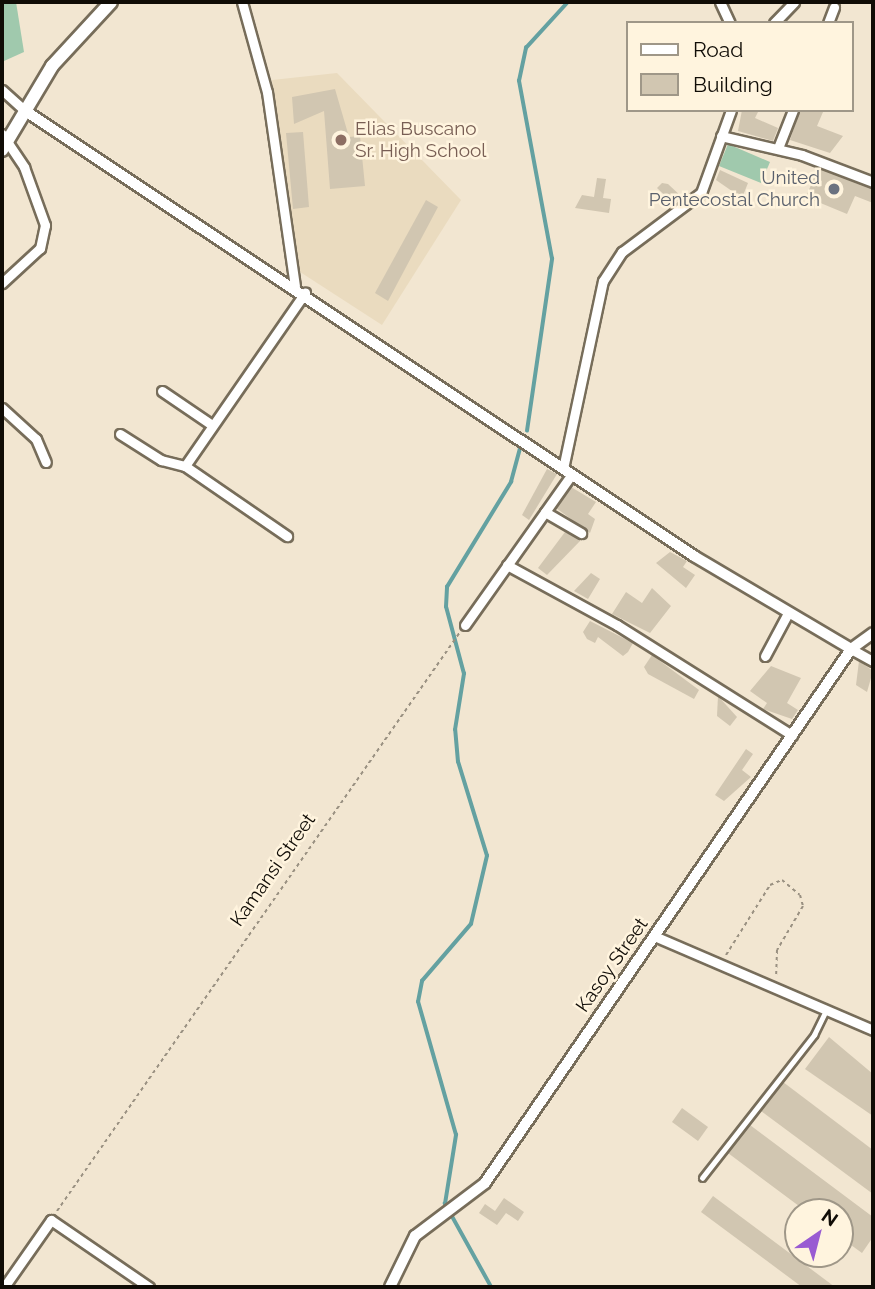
<!DOCTYPE html>
<style>
body{margin:0}
#map{position:relative;width:875px;height:1289px;overflow:hidden;background:#f2e6d1;font-family:Raleway,sans-serif}
div>[style]{position:absolute}
[style*='--x']{left:calc(var(--x)*1px);top:calc(var(--y)*1px);width:calc(var(--w)*1px);rotate:calc(var(--a)*1deg)}
.built>*{inset:0;background:#eadbbf}
.green>*{inset:0;background:#a0c9ad}
.stream>*{height:3.5px;margin:-1.75px;padding:0 1.75px;transform-origin:1.75px;border-radius:1.75px;background:#64a1a1}
.building>*{inset:0;background:#d1c6b1}
.path>*{height:2px;margin-top:-1px;transform-origin:0;background:repeating-linear-gradient(90deg,#999081 0 3.5px,transparent 0 7px)}
.roads{filter:drop-shadow(2px 0 #776d5a) drop-shadow(-2px 0 #776d5a) drop-shadow(0 2px #776d5a) drop-shadow(0 -2px #776d5a)}
.service>*{height:4.5px;margin:-2.25px;padding:0 2.25px;transform-origin:2.25px;border-radius:2.25px;background:#fff}
.minor>*{height:9px;margin:-4.5px;padding:0 4.5px;transform-origin:4.5px;border-radius:4.5px;background:#fff}
.tertiary>*{height:10px;margin:-5px;padding:0 5px;transform-origin:5px;border-radius:5px;background:#fff}
.secondary>*{height:12px;margin:-6px;padding:0 6px;transform-origin:6px;border-radius:6px;background:#fff}
.dots>*{width:19px;height:19px;translate:-50% -50%;box-sizing:border-box;border:4px solid #fff4de;border-radius:50%}
span{translate:-50% -50%;white-space:nowrap;text-align:center;line-height:1.15;-webkit-text-stroke:5px #fff4de;paint-order:stroke}
.education-label{font-size:19px;color:#785e54}
.left{translate:0 -50%;text-align:left}
.worship-label{font-size:19px;color:#5b616d}
.right{translate:-100% -50%;text-align:right}
.street-label{font-size:19px;color:#100c06}
.frame{position:absolute;inset:0;border:4px solid #100c06;pointer-events:none}
.legend{position:absolute;left:626px;top:21px;width:228px;height:91px;box-sizing:border-box;background:#fff4de;border:2px solid #9f9788;margin:0;padding:9px 12px;list-style:none;font-size:21px;color:#100c06}
.legend li{display:flex;align-items:center;gap:14px;height:35px}
.legend b{width:35px;border:2px solid #9f9788}
.north{position:absolute;left:784px;top:1198px;width:70px;height:70px;box-sizing:border-box;background:#fff4de;border:2px solid #9f9788;border-radius:50%;rotate:35deg;font-size:19px;font-weight:700;line-height:28px;text-align:center;color:#100c06}
.north::after{content:'';display:block;margin:auto;width:24px;height:32px;background:#995bd2;clip-path:polygon(50% 0,100% 100%,50% 72%,0 100%)}
</style>
<div id="map">
<div class="built">
<div style="clip-path:polygon(337px 73px,461px 200px,382px 325px,297px 270px,272px 80px)"></div>
</div>
<div class="green">
<div style="clip-path:polygon(2px 2px,16px 2px,24px 52px,4px 61px)"></div>
<div style="clip-path:polygon(728px 144px,770px 162px,761px 183px,719px 166px)"></div>
</div>
<div class="stream">
<div style="--x:527;--y:431;--w:174;--a:-81.7"></div>
<div style="--x:552;--y:259;--w:181;--a:-100.5"></div>
<div style="--x:519;--y:81;--w:34;--a:-78"></div>
<div style="--x:526;--y:48;--w:62;--a:-47.6"></div>
<div style="--x:491;--y:1287;--w:95;--a:-119"></div>
<div style="--x:445;--y:1204;--w:70;--a:-80.9"></div>
<div style="--x:456;--y:1135;--w:138;--a:-105.9"></div>
<div style="--x:418;--y:1002;--w:21;--a:-79"></div>
<div style="--x:422;--y:981;--w:75;--a:-49.3"></div>
<div style="--x:471;--y:924;--w:70;--a:-76.8"></div>
<div style="--x:487;--y:856;--w:98;--a:-107.1"></div>
<div style="--x:458;--y:762;--w:32;--a:-95"></div>
<div style="--x:455;--y:730;--w:57;--a:-80.9"></div>
<div style="--x:464;--y:674;--w:69;--a:-105"></div>
<div style="--x:446;--y:607;--w:20;--a:-87"></div>
<div style="--x:447;--y:587;--w:123;--a:-58.6"></div>
<div style="--x:511;--y:482;--w:39;--a:-75"></div>
</div>
<div class="building">
<div style="clip-path:polygon(335px 89px,349px 137px,360px 136px,365px 186px,330px 189px,324px 111px,294px 124px,292px 97px)"></div>
<div style="clip-path:polygon(742px 110px,759px 110px,755px 118px,778px 128px,773px 141px,738px 131px)"></div>
<div style="clip-path:polygon(800px 110px,823px 112px,817px 126px,843px 136px,830px 153px,790px 140px)"></div>
<div style="clip-path:polygon(303px 132px,309px 207px,293px 209px,286px 133px)"></div>
<div style="clip-path:polygon(818px 168px,873px 189px,873px 203px,855px 196px,847px 214px,806px 197px)"></div>
<div style="clip-path:polygon(720px 170px,748px 183px,742px 198px,716px 180px)"></div>
<div style="clip-path:polygon(597px 178px,606px 179px,603px 198px,611px 199px,609px 213px,575px 208px,582px 195px,594px 197px)"></div>
<div style="clip-path:polygon(662px 183px,668px 184px,683px 198px,674px 204px,657px 188px)"></div>
<div style="clip-path:polygon(426px 200px,438px 207px,388px 301px,375px 293px)"></div>
<div style="clip-path:polygon(547px 469px,557px 474px,529px 520px,522px 515px)"></div>
<div style="clip-path:polygon(571px 487px,596px 502px,588px 514px,595px 519px,590px 533px,556px 508px)"></div>
<div style="clip-path:polygon(565px 532px,581px 540px,547px 575px,538px 568px)"></div>
<div style="clip-path:polygon(670px 552px,687px 561px,683px 567px,695px 575px,686px 588px,656px 563px)"></div>
<div style="clip-path:polygon(591px 573px,600px 579px,588px 599px,574px 591px)"></div>
<div style="clip-path:polygon(652px 588px,671px 606px,650px 633px,612px 614px,626px 592px,642px 603px)"></div>
<div style="clip-path:polygon(590px 621px,633px 643px,628px 652px,623px 656px,598px 637px,595px 643px,587px 639px,583px 632px)"></div>
<div style="clip-path:polygon(652px 655px,699px 690px,694px 699px,648px 674px,644px 667px)"></div>
<div style="clip-path:polygon(859px 661px,873px 671px,867px 692px,856px 685px)"></div>
<div style="clip-path:polygon(771px 666px,801px 678px,787px 703px,798px 710px,792px 719px,763px 709px,767px 703px,750px 691px)"></div>
<div style="clip-path:polygon(718px 696px,737px 717px,730px 726px,717px 716px)"></div>
<div style="clip-path:polygon(746px 749px,753px 754px,742px 770px,751px 777px,724px 801px,715px 795px)"></div>
<div style="clip-path:polygon(829px 1037px,873px 1074px,873px 1116px,805px 1069px)"></div>
<div style="clip-path:polygon(783px 1082px,873px 1150px,873px 1194px,761px 1111px)"></div>
<div style="clip-path:polygon(682px 1108px,708px 1127px,698px 1141px,672px 1122px)"></div>
<div style="clip-path:polygon(750px 1125px,873px 1217px,873px 1237px,862px 1253px,840px 1237px,840px 1212px,807px 1212px,728px 1153px)"></div>
<div style="clip-path:polygon(713px 1196px,835px 1287px,802px 1287px,701px 1212px)"></div>
<div style="clip-path:polygon(504px 1198px,524px 1212px,518px 1221px,506px 1213px,497px 1225px,479px 1213px,485px 1204px,495px 1211px)"></div>
</div>
<div class="path">
<div style="--x:726;--y:955;--w:83;--a:-57.8"></div>
<div style="--x:770;--y:885;--w:13;--a:-23"></div>
<div style="--x:782;--y:880;--w:23;--a:40"></div>
<div style="--x:800;--y:895;--w:11;--a:75"></div>
<div style="--x:803;--y:906;--w:51;--a:120.6"></div>
<div style="--x:777;--y:950;--w:28;--a:92"></div>
<div style="--x:57;--y:1211;--w:705;--a:-55.16"></div>
</div>
<div class="roads">
<div class="service">
<div style="--x:702;--y:1178;--w:182;--a:-51.9"></div>
<div style="--x:814;--y:1035;--w:28;--a:-64"></div>
</div>
<div class="minor">
<div style="--x:242;--y:2;--w:93;--a:74.5"></div>
<div style="--x:267;--y:92;--w:196;--a:81.8"></div>
<div style="--x:720;--y:2;--w:23;--a:65"></div>
<div style="--x:774;--y:23;--w:29;--a:-46"></div>
<div style="--x:828;--y:23;--w:17;--a:-69"></div>
<div style="--x:2;--y:90;--w:30;--a:42"></div>
<div style="--x:2;--y:134;--w:40;--a:56"></div>
<div style="--x:24;--y:167;--w:62;--a:70.1"></div>
<div style="--x:45;--y:225;--w:24;--a:102"></div>
<div style="--x:40;--y:248;--w:52;--a:137.4"></div>
<div style="--x:721;--y:136;--w:83;--a:13.2"></div>
<div style="--x:802;--y:155;--w:76;--a:20.8"></div>
<div style="--x:778;--y:148;--w:41;--a:-68.5"></div>
<div style="--x:162;--y:391;--w:60;--a:34.2"></div>
<div style="--x:2;--y:408;--w:46;--a:42.4"></div>
<div style="--x:36;--y:439;--w:25;--a:67"></div>
<div style="--x:120;--y:434;--w:49;--a:32.4"></div>
<div style="--x:161;--y:460;--w:25;--a:14"></div>
<div style="--x:185;--y:466;--w:124;--a:34.5"></div>
<div style="--x:564;--y:464;--w:187;--a:-78"></div>
<div style="--x:603;--y:281;--w:35;--a:-57"></div>
<div style="--x:622;--y:252;--w:99;--a:-36.8"></div>
<div style="--x:701;--y:193;--w:88;--a:-70.1"></div>
<div style="--x:185;--y:466;--w:211;--a:-55.3"></div>
<div style="--x:545;--y:512;--w:42;--a:30.3"></div>
<div style="--x:507;--y:565;--w:125;--a:28.6"></div>
<div style="--x:617;--y:625;--w:207;--a:32.2"></div>
<div style="--x:465;--y:625;--w:185;--a:-54.7"></div>
<div style="--x:851;--y:649;--w:25;--a:29"></div>
<div style="--x:765;--y:656;--w:49;--a:-61.9"></div>
<div style="--x:654;--y:936;--w:238;--a:23.2"></div>
<div style="--x:4;--y:1287;--w:82;--a:-55"></div>
<div style="--x:51;--y:1220;--w:119;--a:34.4"></div>
</div>
<div class="tertiary">
<div style="--x:24;--y:110;--w:805;--a:33.65"></div>
<div style="--x:694;--y:556;--w:182;--a:30.6"></div>
<div style="--x:390;--y:1287;--w:57;--a:-63.9"></div>
<div style="--x:415;--y:1236;--w:88;--a:-37.1"></div>
<div style="--x:485;--y:1183;--w:647;--a:-55.57"></div>
<div style="--x:851;--y:649;--w:27;--a:-36"></div>
</div>
<div class="secondary">
<div style="--x:2;--y:150;--w:98;--a:-59.2"></div>
<div style="--x:52;--y:66;--w:87;--a:-47.3"></div>
</div>
</div>
<div class="dots">
<div style="left:341px;top:140px;background:#8d6e63"></div>
<div style="left:834px;top:189px;background:#6b7280"></div>
</div>
<div class="education-label">
<span class="left" style="left:355px;top:140px">Elias Buscano<br>Sr. High School</span>
</div>
<div class="worship-label">
<span class="right" style="left:820px;top:189px">United<br>Pentecostal Church</span>
</div>
<div class="street-label">
<span style="left:273px;top:870px;rotate:-55deg">Kamansi Street</span>
<span style="left:612px;top:965px;rotate:-55deg">Kasoy Street</span>
</div>
<div class="frame"></div>
<ul class="legend">
<li><b style="height:9px;background:#fff"></b>Road</li>
<li><b style="height:19px;background:#d1c6b1"></b>Building</li>
</ul>
<div class="north">N</div>
</div>
